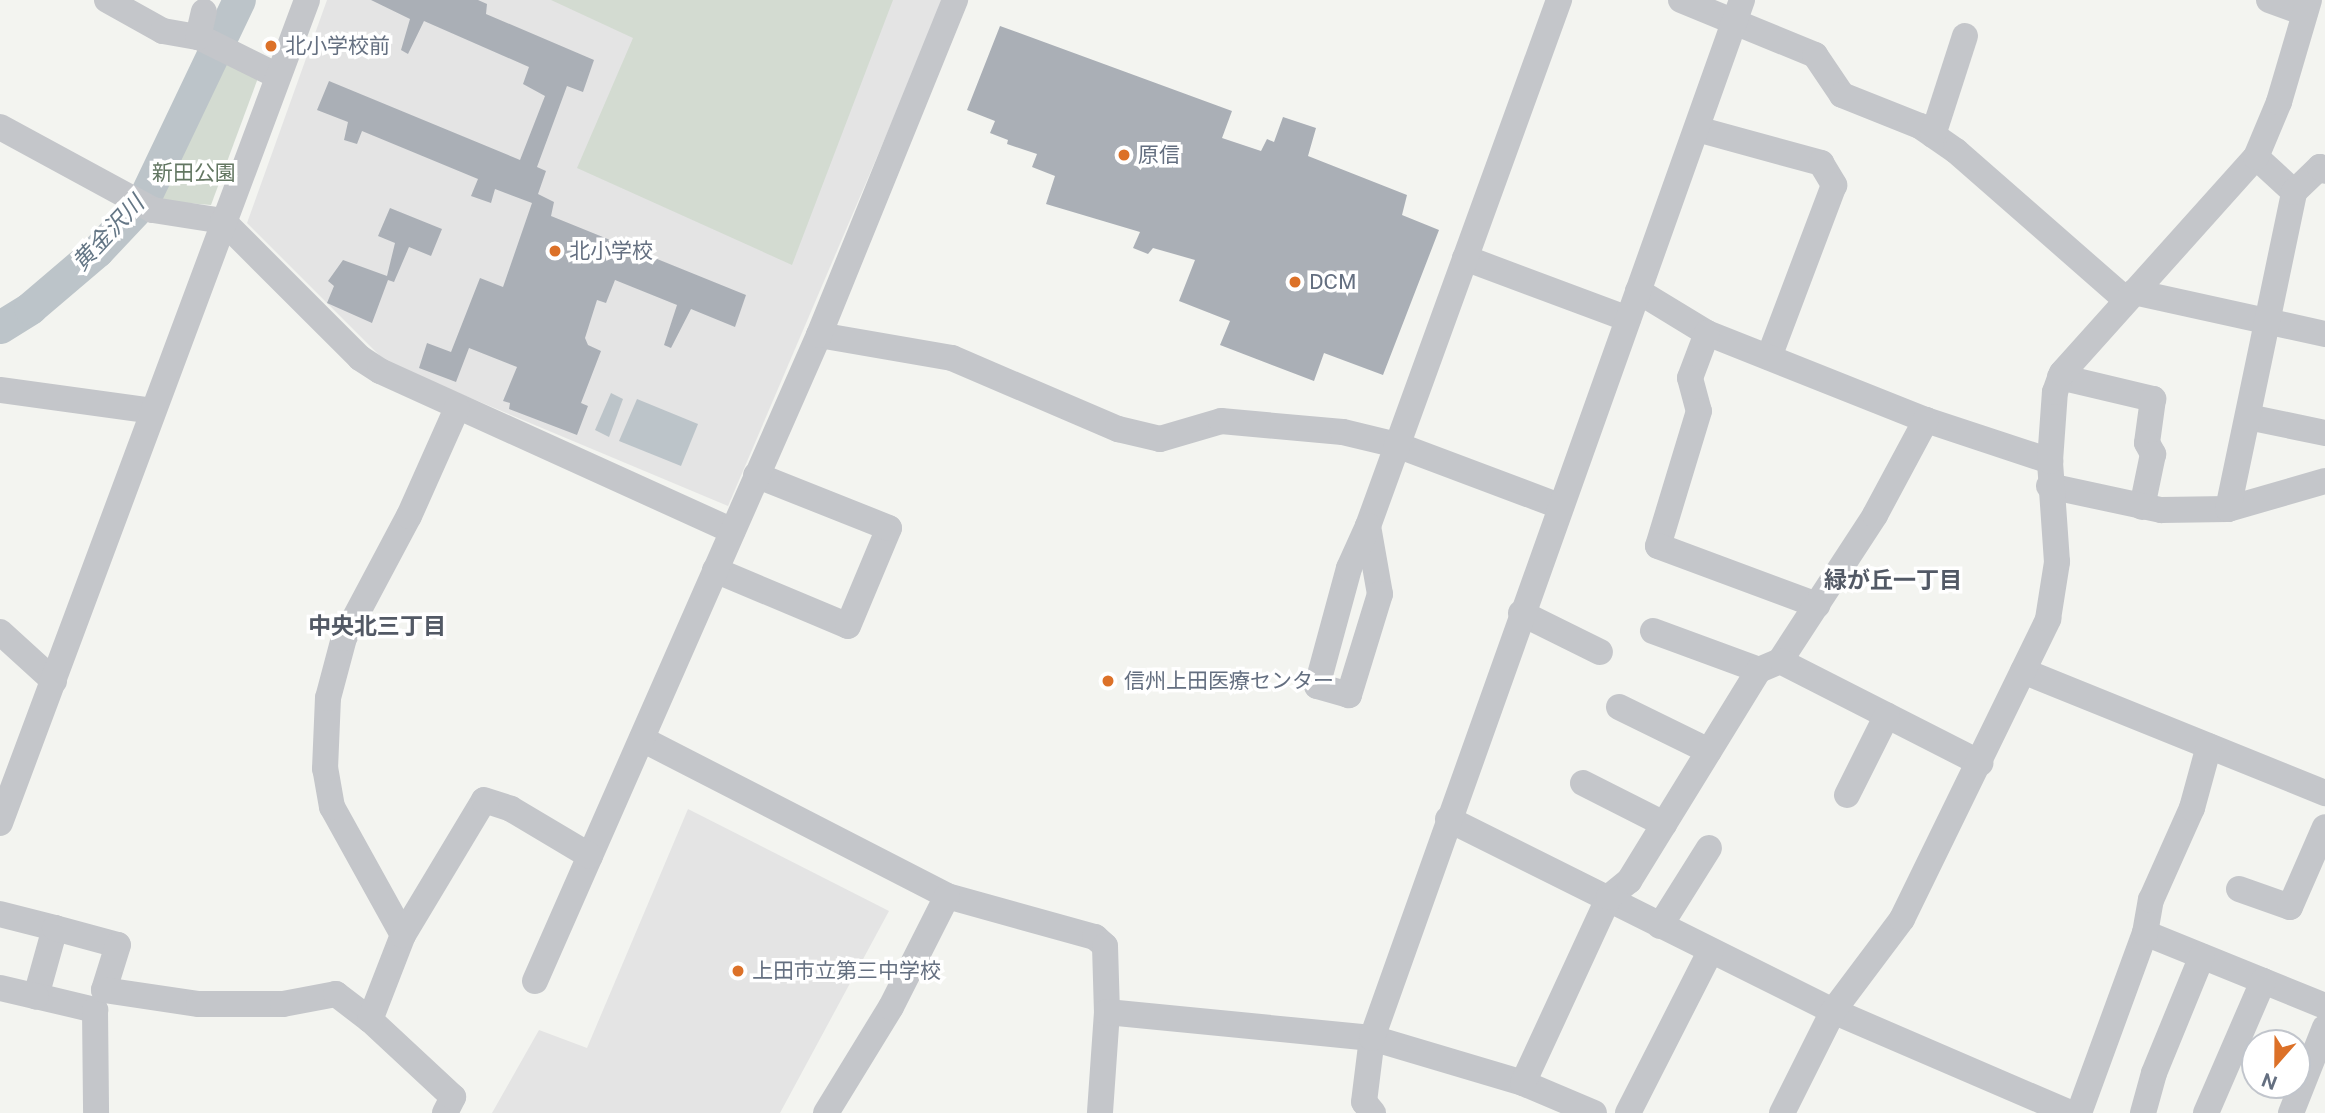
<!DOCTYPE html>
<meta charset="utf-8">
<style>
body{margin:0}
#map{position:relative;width:2325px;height:1113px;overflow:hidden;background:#f3f4f0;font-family:"Public Sans","Noto Sans JP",sans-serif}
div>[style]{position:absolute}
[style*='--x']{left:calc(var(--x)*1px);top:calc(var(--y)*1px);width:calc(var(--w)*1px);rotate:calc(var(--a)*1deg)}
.built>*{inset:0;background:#e4e4e4}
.green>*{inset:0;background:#d3dbd1}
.water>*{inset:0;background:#bcc4c9}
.river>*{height:33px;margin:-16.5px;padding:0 16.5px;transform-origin:16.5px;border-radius:16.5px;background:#bcc4c9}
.building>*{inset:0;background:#aaafb6}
.minor>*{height:26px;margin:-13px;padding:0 13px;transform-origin:13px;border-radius:13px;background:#c4c6ca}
.dots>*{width:19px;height:19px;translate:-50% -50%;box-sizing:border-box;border:4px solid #fff;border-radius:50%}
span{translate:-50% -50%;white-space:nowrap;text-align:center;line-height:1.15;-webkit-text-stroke:7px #fff;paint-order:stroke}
.poi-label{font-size:21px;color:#646f80}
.left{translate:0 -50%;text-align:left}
.park-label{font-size:21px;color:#637762}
.water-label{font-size:23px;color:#647685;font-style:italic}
.neighbourhood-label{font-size:23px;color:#525965;font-weight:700}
.north{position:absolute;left:2241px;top:1029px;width:70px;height:70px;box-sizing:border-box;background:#fff;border:2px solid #c1c5cc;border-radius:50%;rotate:201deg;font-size:19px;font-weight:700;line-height:28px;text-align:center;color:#646f80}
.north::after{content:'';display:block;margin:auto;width:24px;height:32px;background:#dc7128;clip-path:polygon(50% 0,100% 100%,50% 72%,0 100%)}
</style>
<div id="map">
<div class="built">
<div style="clip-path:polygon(327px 0,944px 0,728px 506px,387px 363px,247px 223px)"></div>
<div style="clip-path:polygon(688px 809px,889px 911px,780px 1113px,492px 1113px,539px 1030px,587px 1048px)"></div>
</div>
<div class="green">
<div style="clip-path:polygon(551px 0,893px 0,792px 265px,577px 168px,633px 38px)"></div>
<div style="clip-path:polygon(219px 61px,258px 78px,211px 205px,151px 200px)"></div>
</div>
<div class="water">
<div style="clip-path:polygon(611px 393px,623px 399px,609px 437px,595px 430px)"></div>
<div style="clip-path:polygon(637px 399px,698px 424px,681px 466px,619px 441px)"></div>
</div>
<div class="river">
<div style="--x:0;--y:327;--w:36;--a:-32"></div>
<div style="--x:30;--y:308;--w:88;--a:-40.4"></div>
<div style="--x:97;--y:251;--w:66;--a:-46.8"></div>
<div style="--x:142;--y:203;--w:225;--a:-64.5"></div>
</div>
<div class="building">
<div style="clip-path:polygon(371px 0,478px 0,487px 4px,486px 14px,594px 60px,583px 92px,567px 86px,537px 167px,546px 171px,538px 194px,554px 202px,551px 216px,746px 295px,735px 327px,691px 309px,671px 348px,664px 345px,677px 305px,615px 280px,606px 303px,597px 300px,585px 338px,588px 345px,601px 351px,581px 403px,588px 406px,577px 435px,509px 409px,510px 403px,503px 401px,517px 367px,469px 348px,456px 382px,419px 368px,427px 343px,451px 352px,480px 278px,503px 287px,532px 203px,495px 189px,491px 203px,471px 196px,478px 179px,362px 131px,357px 144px,344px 140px,348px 122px,317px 110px,329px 81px,520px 160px,545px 96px,523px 84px,529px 67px,424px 21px,408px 54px,401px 50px,410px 19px)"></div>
<div style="clip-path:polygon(1000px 26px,1232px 111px,1222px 138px,1261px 151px,1267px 139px,1274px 142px,1283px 117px,1316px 128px,1308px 156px,1407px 195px,1402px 215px,1439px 230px,1383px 375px,1324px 353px,1314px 381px,1220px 345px,1230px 321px,1179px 301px,1195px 260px,1153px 248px,1148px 254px,1133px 248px,1140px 232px,1046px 204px,1055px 176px,1032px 167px,1037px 154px,1007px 144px,1008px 140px,990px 133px,995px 121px,967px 110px)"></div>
<div style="clip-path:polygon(390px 208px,442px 229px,431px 256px,409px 247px,394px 282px,388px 280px,372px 323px,327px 303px,334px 286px,328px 281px,343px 260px,387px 276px,395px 243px,378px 236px)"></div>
</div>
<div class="minor">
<div style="--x:107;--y:0;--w:64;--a:29"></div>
<div style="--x:163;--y:31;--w:39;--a:10"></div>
<div style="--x:201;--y:38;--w:86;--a:26.3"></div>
<div style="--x:1681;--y:0;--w:145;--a:22.3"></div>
<div style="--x:1815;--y:55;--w:48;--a:56"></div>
<div style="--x:1842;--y:95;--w:84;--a:21.7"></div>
<div style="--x:1920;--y:126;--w:44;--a:34.8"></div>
<div style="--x:1956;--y:151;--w:226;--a:41.2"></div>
<div style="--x:2269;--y:0;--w:38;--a:20"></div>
<div style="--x:198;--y:37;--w:26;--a:-77"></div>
<div style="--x:0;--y:127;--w:174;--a:28.5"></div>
<div style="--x:153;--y:210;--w:71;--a:8.9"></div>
<div style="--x:223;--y:221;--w:194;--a:45"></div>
<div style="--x:360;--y:358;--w:24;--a:33"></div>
<div style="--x:380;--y:371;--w:387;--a:24.4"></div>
<div style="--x:1697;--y:129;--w:129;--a:15.3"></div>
<div style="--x:1821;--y:163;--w:26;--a:59"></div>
<div style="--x:1834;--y:185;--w:184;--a:110.7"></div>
<div style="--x:1933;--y:135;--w:104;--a:-72.1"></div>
<div style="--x:2256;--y:157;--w:52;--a:42.6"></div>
<div style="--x:1465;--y:258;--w:174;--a:20.5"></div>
<div style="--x:1638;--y:291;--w:81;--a:31.3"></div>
<div style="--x:1707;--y:333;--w:236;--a:21.7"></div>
<div style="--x:1926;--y:420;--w:131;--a:18.3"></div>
<div style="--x:2134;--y:292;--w:196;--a:12.4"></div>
<div style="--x:1707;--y:333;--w:48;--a:110.7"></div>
<div style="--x:1690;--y:378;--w:34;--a:75"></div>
<div style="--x:1699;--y:411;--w:141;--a:106.9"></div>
<div style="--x:1658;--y:546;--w:170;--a:20.4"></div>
<div style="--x:819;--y:335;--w:135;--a:9.8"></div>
<div style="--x:952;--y:358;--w:181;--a:23.2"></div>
<div style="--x:1118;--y:429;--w:43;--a:13.4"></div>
<div style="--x:1160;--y:439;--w:64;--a:-16.4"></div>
<div style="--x:1221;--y:421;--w:122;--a:5.2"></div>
<div style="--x:1343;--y:432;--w:56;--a:13.5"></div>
<div style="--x:1397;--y:445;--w:173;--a:20.6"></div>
<div style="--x:2060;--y:377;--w:96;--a:13.3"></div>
<div style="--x:2153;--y:399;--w:44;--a:97.8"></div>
<div style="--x:2147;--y:443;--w:13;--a:61"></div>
<div style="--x:2153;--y:454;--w:54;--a:101.7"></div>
<div style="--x:0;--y:390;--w:154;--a:7.8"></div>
<div style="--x:2248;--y:417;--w:79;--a:11.7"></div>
<div style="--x:2049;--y:486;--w:115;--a:12.1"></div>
<div style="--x:2161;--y:510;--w:67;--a:-0.9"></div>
<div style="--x:2228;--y:509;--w:101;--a:-16.1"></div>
<div style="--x:2228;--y:509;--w:324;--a:-78.2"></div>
<div style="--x:2294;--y:192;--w:36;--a:-44"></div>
<div style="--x:2320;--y:167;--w:6;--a:39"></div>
<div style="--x:1368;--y:526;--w:560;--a:-70.04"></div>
<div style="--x:1368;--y:526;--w:69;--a:80"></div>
<div style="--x:1380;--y:594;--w:106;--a:107.1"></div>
<div style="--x:1349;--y:695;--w:33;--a:-164"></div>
<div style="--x:1317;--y:686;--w:122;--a:-74.8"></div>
<div style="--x:1349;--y:568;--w:46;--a:-65.7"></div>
<div style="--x:715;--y:570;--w:144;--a:22.8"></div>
<div style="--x:848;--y:626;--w:106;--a:-67.3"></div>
<div style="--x:889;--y:528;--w:143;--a:-158.3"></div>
<div style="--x:1521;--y:613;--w:88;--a:26.3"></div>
<div style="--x:1653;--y:631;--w:113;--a:20.2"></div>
<div style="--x:1759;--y:670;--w:23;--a:-23"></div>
<div style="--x:1780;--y:661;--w:174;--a:-56.9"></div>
<div style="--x:1875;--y:515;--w:108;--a:-61.8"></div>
<div style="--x:0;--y:632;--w:73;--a:42.2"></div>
<div style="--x:1780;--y:661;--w:225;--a:27"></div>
<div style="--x:2023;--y:671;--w:326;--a:22"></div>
<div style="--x:1619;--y:707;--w:100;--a:26.1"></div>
<div style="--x:642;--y:739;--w:343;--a:27.2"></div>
<div style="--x:947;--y:896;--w:154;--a:15.5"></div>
<div style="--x:1095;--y:937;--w:13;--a:42"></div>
<div style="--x:1105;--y:946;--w:66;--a:88.3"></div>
<div style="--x:1107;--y:1012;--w:101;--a:94"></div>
<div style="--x:1583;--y:783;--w:91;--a:26.8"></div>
<div style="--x:1847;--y:795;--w:89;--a:-63.4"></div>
<div style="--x:1448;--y:819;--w:430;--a:26.5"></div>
<div style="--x:1833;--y:1011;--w:258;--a:23.3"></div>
<div style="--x:0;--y:823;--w:878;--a:-69.54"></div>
<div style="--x:2239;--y:889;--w:54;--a:19.4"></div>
<div style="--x:2290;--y:907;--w:87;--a:-66.4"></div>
<div style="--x:0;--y:914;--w:57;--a:14.3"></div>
<div style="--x:55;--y:928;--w:71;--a:105.6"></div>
<div style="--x:36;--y:996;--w:61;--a:13.3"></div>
<div style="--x:95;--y:1010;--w:103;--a:89.4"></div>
<div style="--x:1660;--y:926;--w:92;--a:-57.9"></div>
<div style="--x:55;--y:928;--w:65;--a:15.1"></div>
<div style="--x:118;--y:945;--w:47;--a:107.3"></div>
<div style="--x:104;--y:990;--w:96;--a:8.4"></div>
<div style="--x:199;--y:1004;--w:84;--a:0"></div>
<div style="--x:283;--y:1004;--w:54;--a:-10.7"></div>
<div style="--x:336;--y:994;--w:43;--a:37.4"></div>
<div style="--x:2145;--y:933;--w:194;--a:22.1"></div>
<div style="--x:403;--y:935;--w:146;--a:-119"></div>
<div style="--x:332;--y:807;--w:39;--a:-100"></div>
<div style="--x:325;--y:769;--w:71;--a:-87.6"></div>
<div style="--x:328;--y:698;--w:62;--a:-75.1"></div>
<div style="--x:344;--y:638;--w:138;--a:-62"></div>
<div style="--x:409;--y:516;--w:118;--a:-66"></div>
<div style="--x:535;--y:981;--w:706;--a:-66.27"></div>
<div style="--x:819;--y:335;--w:362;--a:-67.9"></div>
<div style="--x:0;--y:988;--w:37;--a:13"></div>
<div style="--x:1107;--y:1012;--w:266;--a:5.6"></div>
<div style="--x:1372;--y:1038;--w:158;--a:16.6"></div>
<div style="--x:1523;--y:1083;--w:77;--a:22.9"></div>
<div style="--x:1523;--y:1083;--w:205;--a:-65.2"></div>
<div style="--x:1609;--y:897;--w:26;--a:-39"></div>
<div style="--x:1629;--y:881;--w:248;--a:-58.4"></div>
<div style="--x:445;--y:1113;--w:18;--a:-63"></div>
<div style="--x:453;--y:1097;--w:113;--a:-137.1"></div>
<div style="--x:370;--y:1020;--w:91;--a:-68.8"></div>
<div style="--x:403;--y:935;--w:157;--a:-59"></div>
<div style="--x:484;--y:800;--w:28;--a:18"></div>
<div style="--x:511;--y:809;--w:92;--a:30.7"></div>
<div style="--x:826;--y:1113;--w:124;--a:-58.5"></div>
<div style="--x:891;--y:1007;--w:124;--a:-63.2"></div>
<div style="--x:1373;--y:1113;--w:14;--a:-129"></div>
<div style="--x:1364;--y:1102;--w:64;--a:-82.9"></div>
<div style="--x:1372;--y:1038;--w:1102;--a:-70.38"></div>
<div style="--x:1628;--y:1113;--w:181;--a:-63"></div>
<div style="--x:1782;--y:1113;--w:114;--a:-63.4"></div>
<div style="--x:1833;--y:1011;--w:115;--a:-53.1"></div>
<div style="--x:1902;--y:919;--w:334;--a:-64"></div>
<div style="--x:2048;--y:619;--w:58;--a:-81"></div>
<div style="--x:2057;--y:562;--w:101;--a:-94"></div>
<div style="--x:2050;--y:461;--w:69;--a:-85.9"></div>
<div style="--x:2055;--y:392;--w:20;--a:-70"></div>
<div style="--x:2062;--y:373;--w:290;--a:-48.1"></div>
<div style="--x:2256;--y:157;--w:60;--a:-67.3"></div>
<div style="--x:2279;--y:102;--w:106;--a:-73.6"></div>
<div style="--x:2079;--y:1113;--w:192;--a:-69.9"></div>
<div style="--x:2145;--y:933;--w:34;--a:-80"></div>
<div style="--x:2151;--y:900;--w:101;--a:-66"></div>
<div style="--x:2192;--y:808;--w:64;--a:-74.7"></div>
<div style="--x:2143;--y:1113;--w:41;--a:-74.6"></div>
<div style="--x:2154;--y:1073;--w:126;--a:-67.7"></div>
<div style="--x:2206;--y:1113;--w:144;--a:-66.6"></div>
<div style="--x:2291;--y:1113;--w:92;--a:-68.4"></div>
</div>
<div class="dots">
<div style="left:271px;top:46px;background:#dc7128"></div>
<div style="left:1124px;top:155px;background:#dc7128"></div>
<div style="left:555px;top:251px;background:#dc7128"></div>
<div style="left:1295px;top:282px;background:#dc7128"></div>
<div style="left:1108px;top:681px;background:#dc7128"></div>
<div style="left:738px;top:971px;background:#dc7128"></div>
</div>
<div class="poi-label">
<span class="left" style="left:285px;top:46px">北小学校前</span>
<span class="left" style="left:1138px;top:155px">原信</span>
<span class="left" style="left:569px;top:251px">北小学校</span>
<span class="left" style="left:1309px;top:282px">DCM</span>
<span class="left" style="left:1124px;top:681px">信州上田医療センター</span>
<span class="left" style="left:752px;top:971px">上田市立第三中学校</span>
</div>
<div class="park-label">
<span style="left:194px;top:173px">新田公園</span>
</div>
<div class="water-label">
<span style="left:108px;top:233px;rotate:-47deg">黄金沢川</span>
</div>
<div class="neighbourhood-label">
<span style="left:1893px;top:580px">緑が丘一丁目</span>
<span style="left:377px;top:626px">中央北三丁目</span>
</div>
<div class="north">N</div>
</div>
